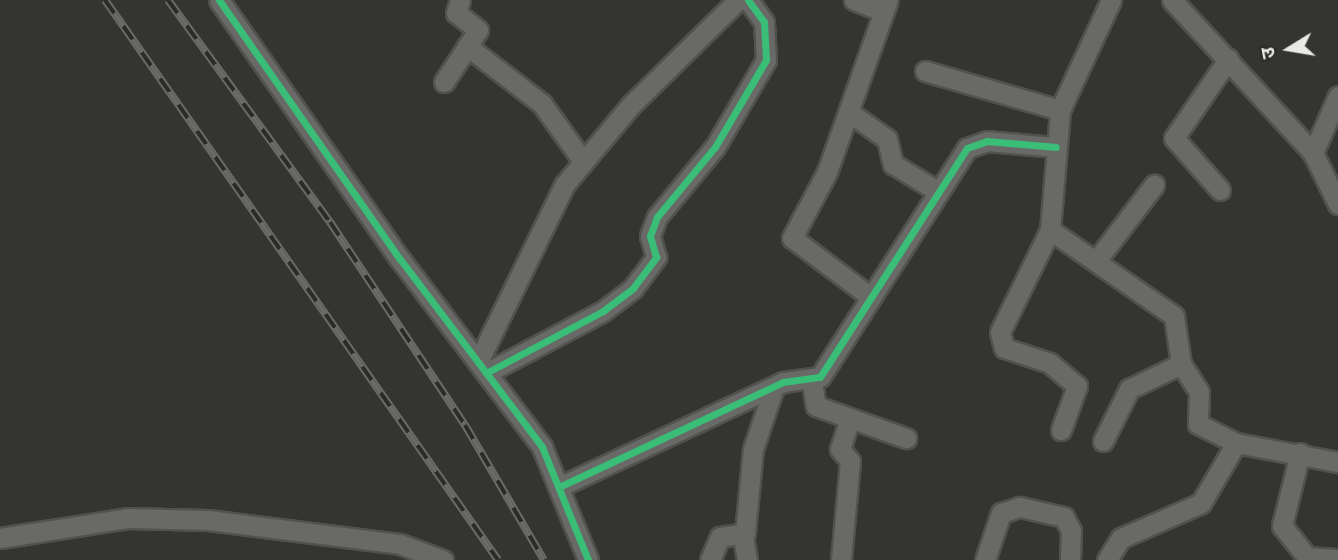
<!DOCTYPE html>
<meta charset="utf-8">
<style>
body{margin:0}
#map{position:relative;width:1338px;height:560px;overflow:hidden;background:#343531;font-family:Roboto,"Noto Sans Devanagari",sans-serif}
div>[style]{position:absolute}
[style*='--x']{left:calc(var(--x)*1px);top:calc(var(--y)*1px);width:calc(var(--w)*1px);rotate:calc(var(--a)*1deg)}
.roads{filter:drop-shadow(2px 0 #51514f) drop-shadow(-2px 0 #51514f) drop-shadow(0 2px #51514f) drop-shadow(0 -2px #51514f)}
.minor>*{height:19px;margin:-9.5px;padding:0 9.5px;transform-origin:9.5px;border-radius:9.5px;background:#696967}
.rail>*{height:8px;margin-top:-4px;transform-origin:0;background:repeating-linear-gradient(90deg,#2b2c26 0 16px,#6a6b68 0 32px);box-sizing:border-box;border-block:2px solid #6a6b68}
.cycleway>*{height:7px;margin:-3.5px;padding:0 3.5px;transform-origin:3.5px;border-radius:3.5px;background:#3abd76}
span{translate:-50% -50%;white-space:nowrap;text-align:center;line-height:1.15;-webkit-text-stroke:5px #2b2c26;paint-order:stroke}
.north{position:absolute;left:1254px;top:14px;width:70px;height:70px;-webkit-text-stroke:5px #2b2c26;paint-order:stroke;rotate:259deg;font-size:19px;font-weight:700;line-height:28px;text-align:center;color:#eaebe7}
.north::after{content:'';display:block;margin:auto;width:24px;height:32px;background:#eaebe7;clip-path:polygon(50% 0,100% 100%,50% 72%,0 100%)}
</style>
<div id="map">
<div class="roads">
<div class="minor">
<div style="--x:219;--y:0;--w:316;--a:55.1"></div>
<div style="--x:400;--y:259;--w:236;--a:52.9"></div>
<div style="--x:542;--y:447;--w:122;--a:67.8"></div>
<div style="--x:854;--y:0;--w:31;--a:21"></div>
<div style="--x:1172;--y:0;--w:208;--a:47.3"></div>
<div style="--x:1313;--y:153;--w:57;--a:63.9"></div>
<div style="--x:467;--y:46;--w:95;--a:37.7"></div>
<div style="--x:542;--y:104;--w:70;--a:54.3"></div>
<div style="--x:925;--y:71;--w:141;--a:16.1"></div>
<div style="--x:444;--y:82;--w:62;--a:-56.8"></div>
<div style="--x:478;--y:30;--w:28;--a:-142"></div>
<div style="--x:456;--y:13;--w:14;--a:-73"></div>
<div style="--x:850;--y:113;--w:45;--a:35.1"></div>
<div style="--x:887;--y:139;--w:26;--a:77"></div>
<div style="--x:893;--y:164;--w:52;--a:31.5"></div>
<div style="--x:1313;--y:153;--w:62;--a:-66.3"></div>
<div style="--x:1220;--y:190;--w:69;--a:-131.5"></div>
<div style="--x:1174;--y:138;--w:96;--a:-55.6"></div>
<div style="--x:1050;--y:230;--w:151;--a:34.7"></div>
<div style="--x:1174;--y:316;--w:49;--a:81.7"></div>
<div style="--x:1181;--y:364;--w:33;--a:57"></div>
<div style="--x:1199;--y:392;--w:32;--a:92"></div>
<div style="--x:1198;--y:424;--w:42;--a:26.6"></div>
<div style="--x:1096;--y:261;--w:96;--a:-52.7"></div>
<div style="--x:868;--y:295;--w:95;--a:-143.1"></div>
<div style="--x:792;--y:238;--w:75;--a:-62.1"></div>
<div style="--x:827;--y:172;--w:182;--a:-70.5"></div>
<div style="--x:478;--y:362;--w:198;--a:-64"></div>
<div style="--x:565;--y:184;--w:102;--a:-50.2"></div>
<div style="--x:630;--y:106;--w:151;--a:-44.5"></div>
<div style="--x:486;--y:373;--w:132;--a:-27.9"></div>
<div style="--x:603;--y:311;--w:38;--a:-37"></div>
<div style="--x:633;--y:288;--w:39;--a:-53"></div>
<div style="--x:656;--y:257;--w:22;--a:-106"></div>
<div style="--x:650;--y:236;--w:20;--a:-70"></div>
<div style="--x:657;--y:217;--w:91;--a:-50.4"></div>
<div style="--x:715;--y:147;--w:101;--a:-59.6"></div>
<div style="--x:766;--y:60;--w:38;--a:-93"></div>
<div style="--x:764;--y:22;--w:27;--a:-126"></div>
<div style="--x:812;--y:382;--w:24;--a:81"></div>
<div style="--x:816;--y:406;--w:96;--a:19.6"></div>
<div style="--x:1061;--y:430;--w:47;--a:-70"></div>
<div style="--x:1077;--y:386;--w:35;--a:-140"></div>
<div style="--x:1050;--y:363;--w:48;--a:-161.9"></div>
<div style="--x:1004;--y:348;--w:16;--a:-104"></div>
<div style="--x:1000;--y:332;--w:114;--a:-63.9"></div>
<div style="--x:1050;--y:230;--w:120;--a:-85.2"></div>
<div style="--x:1060;--y:110;--w:121;--a:-65.1"></div>
<div style="--x:1103;--y:441;--w:58;--a:-63.4"></div>
<div style="--x:1129;--y:389;--w:58;--a:-25.7"></div>
<div style="--x:1300;--y:453;--w:75;--a:103.9"></div>
<div style="--x:1282;--y:526;--w:40;--a:51"></div>
<div style="--x:1307;--y:557;--w:31;--a:4"></div>
<div style="--x:561;--y:486;--w:245;--a:-25.1"></div>
<div style="--x:783;--y:382;--w:37;--a:-8"></div>
<div style="--x:820;--y:377;--w:272;--a:-57.3"></div>
<div style="--x:967;--y:148;--w:21;--a:-19"></div>
<div style="--x:987;--y:141;--w:69;--a:5"></div>
<div style="--x:743;--y:537;--w:23;--a:80"></div>
<div style="--x:0;--y:538;--w:129;--a:-8.9"></div>
<div style="--x:127;--y:518;--w:81;--a:1.4"></div>
<div style="--x:208;--y:520;--w:193;--a:7.1"></div>
<div style="--x:400;--y:544;--w:46;--a:20.4"></div>
<div style="--x:710;--y:560;--w:25;--a:-67"></div>
<div style="--x:720;--y:537;--w:25;--a:-9"></div>
<div style="--x:745;--y:533;--w:84;--a:-84.6"></div>
<div style="--x:753;--y:449;--w:65;--a:-71.3"></div>
<div style="--x:841;--y:560;--w:99;--a:-84.8"></div>
<div style="--x:850;--y:461;--w:16;--a:-130"></div>
<div style="--x:840;--y:449;--w:32;--a:-72"></div>
<div style="--x:985;--y:560;--w:50;--a:-71.2"></div>
<div style="--x:1001;--y:513;--w:20;--a:-18"></div>
<div style="--x:1020;--y:507;--w:45;--a:12.8"></div>
<div style="--x:1064;--y:517;--w:16;--a:63"></div>
<div style="--x:1071;--y:531;--w:29;--a:92"></div>
<div style="--x:1107;--y:560;--w:26;--a:-58"></div>
<div style="--x:1121;--y:538;--w:87;--a:-23.6"></div>
<div style="--x:1201;--y:503;--w:69;--a:-59.7"></div>
<div style="--x:1236;--y:443;--w:104;--a:10.6"></div>
</div>
</div>
<div class="rail">
<div style="--x:105;--y:0;--w:684;--a:54.94"></div>
<div style="--x:168;--y:0;--w:275;--a:53.9"></div>
<div style="--x:330;--y:222;--w:244;--a:56.4"></div>
<div style="--x:465;--y:425;--w:156;--a:59.7"></div>
</div>
<div class="cycleway">
<div style="--x:219;--y:0;--w:316;--a:55.1"></div>
<div style="--x:400;--y:259;--w:236;--a:52.9"></div>
<div style="--x:542;--y:447;--w:122;--a:67.8"></div>
<div style="--x:486;--y:373;--w:132;--a:-27.9"></div>
<div style="--x:603;--y:311;--w:38;--a:-37"></div>
<div style="--x:633;--y:288;--w:39;--a:-53"></div>
<div style="--x:656;--y:257;--w:22;--a:-106"></div>
<div style="--x:650;--y:236;--w:20;--a:-70"></div>
<div style="--x:657;--y:217;--w:91;--a:-50.4"></div>
<div style="--x:715;--y:147;--w:101;--a:-59.6"></div>
<div style="--x:766;--y:60;--w:38;--a:-93"></div>
<div style="--x:764;--y:22;--w:27;--a:-126"></div>
<div style="--x:561;--y:486;--w:245;--a:-25.1"></div>
<div style="--x:783;--y:382;--w:37;--a:-8"></div>
<div style="--x:820;--y:377;--w:272;--a:-57.3"></div>
<div style="--x:967;--y:148;--w:21;--a:-19"></div>
<div style="--x:987;--y:141;--w:69;--a:5"></div>
</div>
<div class="north">उ</div>
</div>
